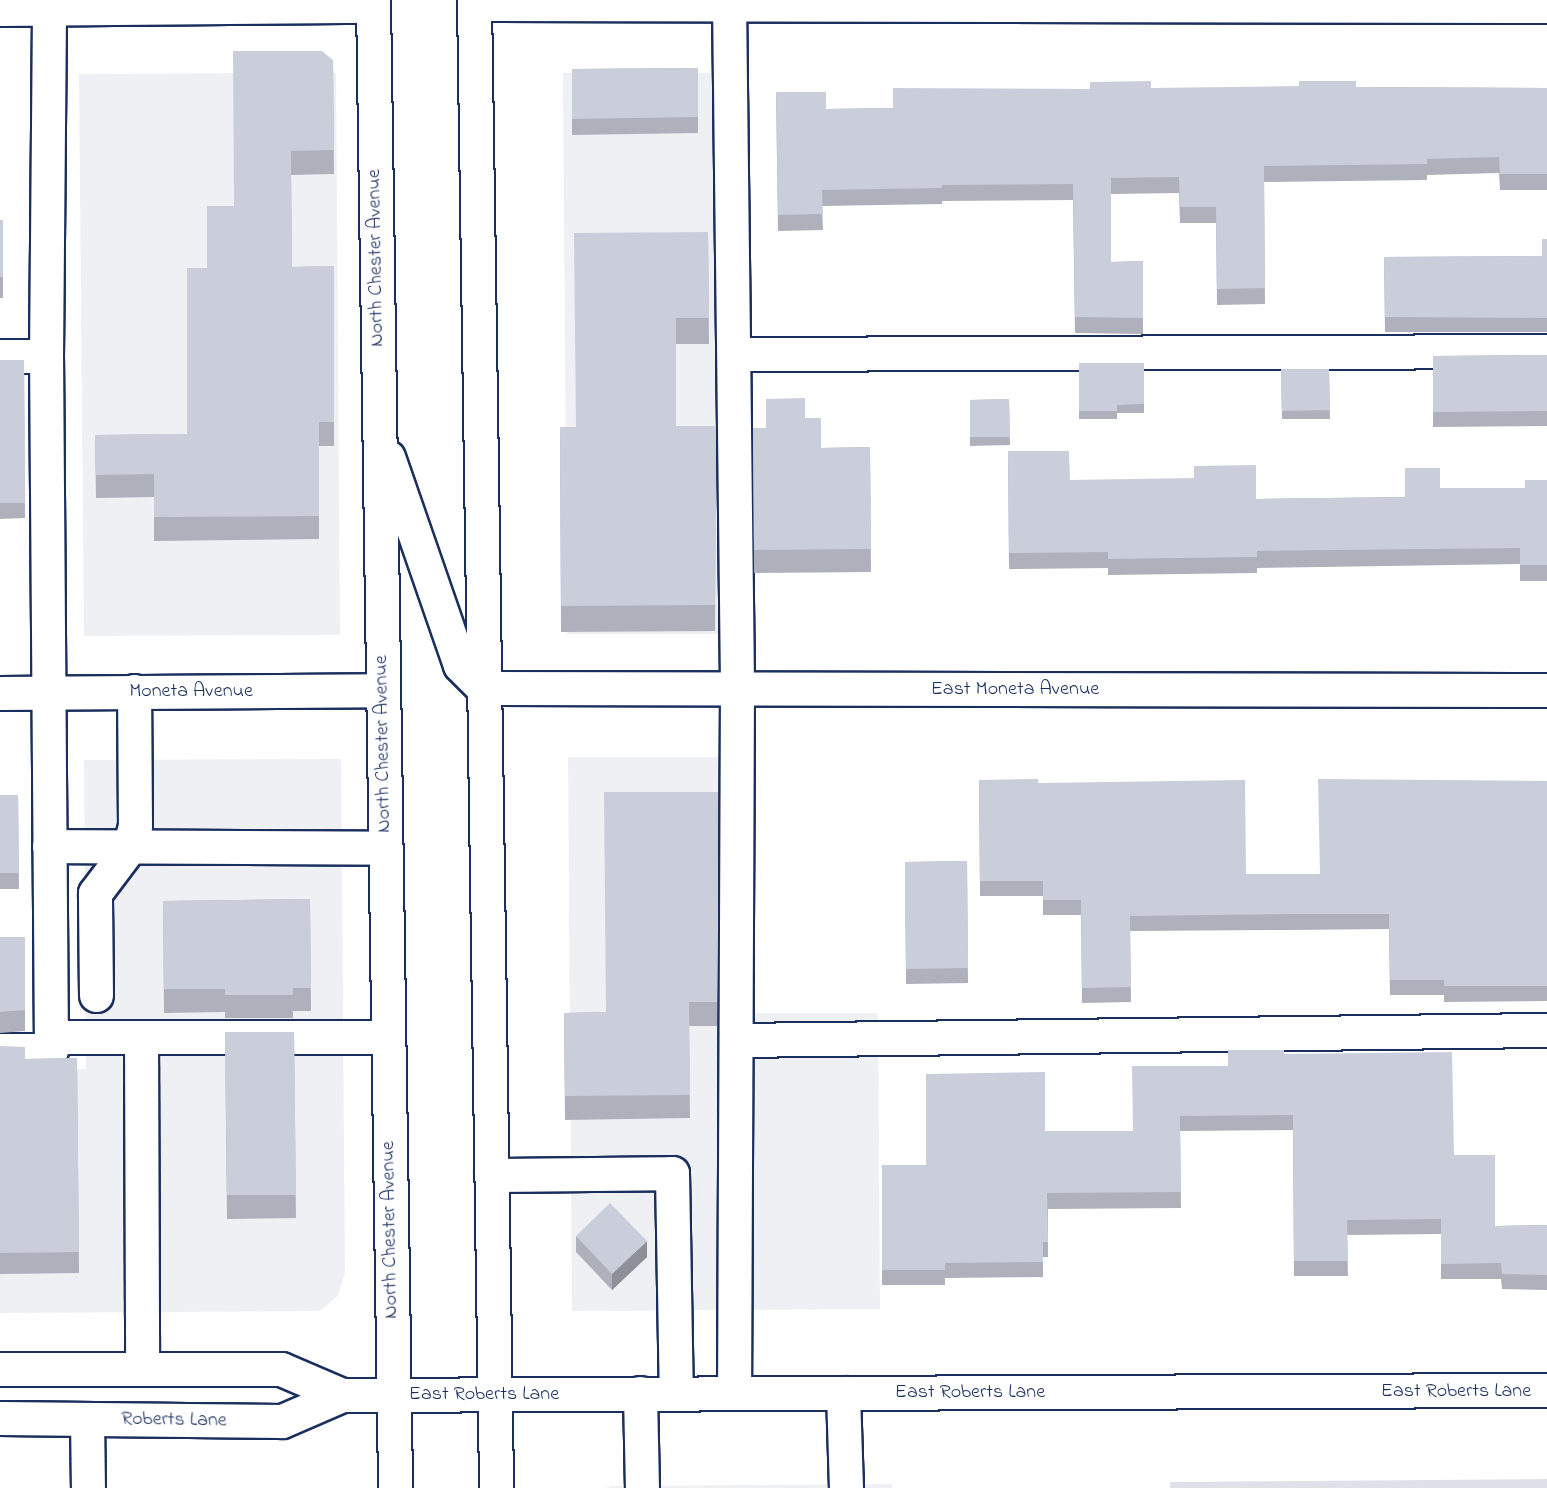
<!DOCTYPE html>
<style>
body{margin:0}
#map{position:relative;width:1547px;height:1488px;overflow:hidden;background:#fff;font-family:"Indie Flower",sans-serif}
div>[style]{position:absolute}
[style*='--x']{left:calc(var(--x)*1px);top:calc(var(--y)*1px);width:calc(var(--w)*1px);rotate:calc(var(--a)*1deg)}
.built>*{inset:0;background:#eff0f4}
.green>*{inset:0;background:#dee1e7}
.roads{filter:drop-shadow(2px 0 #1b2f5e) drop-shadow(-2px 0 #1b2f5e) drop-shadow(0 2px #1b2f5e) drop-shadow(0 -2px #1b2f5e)}
.minor>*{height:33px;margin:-16.5px;padding:0 16.5px;transform-origin:16.5px;border-radius:16.5px;background:#fff}
.major>*{height:33px;margin:-16.5px;padding:0 16.5px;transform-origin:16.5px;border-radius:16.5px;background:#fff}
.wall>*{inset:0;background:#aeb1bb}
.shaded-wall>*{inset:0;background:#8d9099}
.building>*{inset:0;background:#caceda}
span{translate:-50% -50%;white-space:nowrap;text-align:center;line-height:1.15;-webkit-text-stroke:6px #fff;paint-order:stroke}
.street-label{font-size:20px;color:#1b2f5e}
</style>
<div id="map">
<div class="built">
<div style="clip-path:polygon(336px 73px,340px 635px,84px 636px,79px 74px)"></div>
<div style="clip-path:polygon(563px 73px,717px 73px,721px 634px,567px 634px)"></div>
<div style="clip-path:polygon(568px 757px,748px 757px,750px 1013px,878px 1013px,880px 1309px,572px 1311px)"></div>
<div style="clip-path:polygon(341px 759px,345px 1273px,338px 1296px,320px 1311px,0 1313px,0 1069px,86px 1069px,84px 760px)"></div>
<div style="clip-path:polygon(892px 1484px,892px 1488px,605px 1488px,611px 1486px)"></div>
</div>
<div class="green">
<div style="clip-path:polygon(1547px 1479px,1547px 1488px,1170px 1488px,1170px 1482px)"></div>
</div>
<div class="roads">
<div class="minor">
<div style="--x:729;--y:0;--w:688;--a:89.33"></div>
<div style="--x:737;--y:688;--w:705;--a:90.24"></div>
<div style="--x:474;--y:4;--w:1073;--a:0.11"></div>
<div style="--x:0;--y:9;--w:373;--a:-0.5"></div>
<div style="--x:734;--y:354;--w:813;--a:-0.21"></div>
<div style="--x:0;--y:356;--w:46;--a:0"></div>
<div style="--x:483;--y:688;--w:1064;--a:0.11"></div>
<div style="--x:0;--y:693;--w:382;--a:-0.4"></div>
<div style="--x:49;--y:846;--w:335;--a:0.3"></div>
<div style="--x:96;--y:995;--w:102;--a:-90.6"></div>
<div style="--x:95;--y:893;--w:56;--a:-52.9"></div>
<div style="--x:129;--y:848;--w:23;--a:-75"></div>
<div style="--x:135;--y:826;--w:135;--a:-90.4"></div>
<div style="--x:51;--y:1037;--w:336;--a:0"></div>
<div style="--x:141;--y:1037;--w:332;--a:89.8"></div>
<div style="--x:736;--y:1040;--w:811;--a:-0.71"></div>
<div style="--x:0;--y:1050;--w:51;--a:0"></div>
<div style="--x:51;--y:1050;--w:694;--a:-90.41"></div>
<div style="--x:46;--y:356;--w:356;--a:-89.5"></div>
<div style="--x:491;--y:1175;--w:181;--a:-0.6"></div>
<div style="--x:672;--y:1173;--w:220;--a:89"></div>
<div style="--x:640;--y:1393;--w:95;--a:88.8"></div>
<div style="--x:843;--y:1393;--w:95;--a:88.2"></div>
<div style="--x:87;--y:1419;--w:69;--a:89.2"></div>
</div>
<div class="major">
<div style="--x:373;--y:0;--w:1488;--a:89.15"></div>
<div style="--x:474;--y:0;--w:1488;--a:89.15"></div>
<div style="--x:388;--y:457;--w:220;--a:70.9"></div>
<div style="--x:460;--y:665;--w:33;--a:45"></div>
<div style="--x:0;--y:1369;--w:281;--a:0"></div>
<div style="--x:281;--y:1369;--w:66;--a:23.1"></div>
<div style="--x:342;--y:1395;--w:1205;--a:-0.24"></div>
<div style="--x:0;--y:1418;--w:282;--a:0.6"></div>
<div style="--x:282;--y:1421;--w:65;--a:-23.4"></div>
</div>
</div>
<div class="wall">
<div style="clip-path:polygon(333px 60px,334px 174px,291px 175px,292px 267px,334px 266px,334px 446px,319px 446px,319px 539px,154px 541px,154px 497px,96px 498px,95px 435px,187px 434px,207px 268px,234px 206px)"></div>
<div style="clip-path:polygon(698px 68px,698px 133px,572px 135px,572px 69px)"></div>
<div style="clip-path:polygon(1356px 87px,1547px 88px,1547px 190px,1500px 190px,1499px 173px,1427px 175px,1427px 180px,1264px 182px,1265px 304px,1217px 305px,1216px 223px,1180px 223px,1179px 193px,1111px 194px,1111px 262px,1143px 261px,1143px 334px,1075px 333px,1073px 200px,942px 201px,942px 204px,822px 206px,823px 230px,778px 231px,776px 92px,826px 109px,893px 108px,1090px 89px)"></div>
<div style="clip-path:polygon(0 220px,3px 220px,3px 298px,0 298px)"></div>
<div style="clip-path:polygon(708px 232px,709px 344px,676px 344px,676px 426px,716px 426px,715px 631px,561px 632px,560px 427px,576px 427px)"></div>
<div style="clip-path:polygon(1547px 239px,1547px 332px,1385px 332px,1384px 257px,1542px 256px)"></div>
<div style="clip-path:polygon(1547px 355px,1547px 426px,1433px 427px,1433px 356px)"></div>
<div style="clip-path:polygon(0 360px,24px 360px,25px 518px,0 519px)"></div>
<div style="clip-path:polygon(1079px 363px,1144px 363px,1144px 413px,1117px 413px,1117px 419px,1079px 419px)"></div>
<div style="clip-path:polygon(1281px 369px,1329px 369px,1330px 419px,1282px 419px)"></div>
<div style="clip-path:polygon(1009px 399px,1010px 445px,970px 446px,970px 400px)"></div>
<div style="clip-path:polygon(805px 418px,821px 448px,870px 447px,871px 572px,754px 573px,753px 428px,766px 428px)"></div>
<div style="clip-path:polygon(1008px 451px,1070px 480px,1256px 499px,1405px 497px,1440px 488px,1525px 488px,1547px 480px,1547px 581px,1520px 581px,1520px 564px,1257px 568px,1257px 573px,1108px 575px,1108px 568px,1009px 569px)"></div>
<div style="clip-path:polygon(979px 780px,1038px 783px,1246px 874px,1319px 874px,1547px 781px,1547px 1001px,1444px 1002px,1444px 995px,1390px 995px,1389px 929px,1288px 930px,1130px 931px,1131px 1002px,1082px 1003px,1081px 915px,1043px 915px,1043px 896px,980px 896px)"></div>
<div style="clip-path:polygon(718px 792px,717px 1026px,689px 1026px,690px 1118px,565px 1120px,564px 1013px,606px 1012px)"></div>
<div style="clip-path:polygon(0 795px,18px 795px,19px 889px,0 889px)"></div>
<div style="clip-path:polygon(967px 861px,968px 983px,906px 984px,905px 862px)"></div>
<div style="clip-path:polygon(310px 899px,311px 1011px,293px 1011px,293px 1018px,225px 1018px,225px 1012px,164px 1013px,163px 901px)"></div>
<div style="clip-path:polygon(0 937px,25px 937px,25px 1031px,0 1033px)"></div>
<div style="clip-path:polygon(225px 1032px,294px 1032px,296px 1218px,227px 1219px)"></div>
<div style="clip-path:polygon(0 1046px,25px 1059px,77px 1058px,79px 1273px,0 1274px)"></div>
<div style="clip-path:polygon(1284px 1054px,1454px 1155px,1495px 1226px,1547px 1225px,1547px 1290px,1502px 1289px,1501px 1279px,1441px 1279px,1441px 1234px,1347px 1235px,1348px 1276px,1294px 1276px,1293px 1130px,1180px 1131px,1181px 1208px,1048px 1209px,1048px 1257px,1043px 1257px,1043px 1277px,945px 1278px,945px 1285px,882px 1285px,882px 1165px,926px 1165px,1045px 1131px,1133px 1131px,1228px 1066px)"></div>
<div style="clip-path:polygon(576px 1236px,647px 1257px,612px 1290px,576px 1252px)"></div>
</div>
<div class="shaded-wall">
<div style="clip-path:polygon(647px 1241px,647px 1257px,612px 1290px,612px 1274px)"></div>
</div>
<div class="building">
<div style="clip-path:polygon(233px 51px,322px 51px,333px 60px,334px 150px,291px 151px,292px 267px,334px 266px,334px 422px,319px 422px,319px 516px,154px 517px,154px 474px,96px 475px,95px 435px,187px 434px,187px 268px,207px 268px,207px 206px,234px 206px)"></div>
<div style="clip-path:polygon(698px 68px,698px 117px,572px 119px,572px 69px)"></div>
<div style="clip-path:polygon(1151px 81px,1151px 88px,1299px 86px,1299px 81px,1356px 81px,1356px 87px,1547px 88px,1547px 174px,1500px 174px,1499px 157px,1427px 159px,1427px 164px,1264px 166px,1265px 288px,1217px 289px,1216px 207px,1180px 207px,1179px 177px,1111px 178px,1111px 262px,1143px 261px,1143px 318px,1075px 317px,1073px 184px,942px 185px,942px 188px,822px 190px,823px 214px,778px 215px,776px 92px,826px 92px,826px 109px,893px 108px,893px 88px,1090px 89px,1090px 82px)"></div>
<div style="clip-path:polygon(0 220px,3px 220px,3px 277px,0 277px)"></div>
<div style="clip-path:polygon(708px 232px,709px 318px,676px 318px,676px 426px,716px 426px,715px 605px,561px 606px,560px 427px,576px 427px,574px 233px)"></div>
<div style="clip-path:polygon(1542px 239px,1547px 239px,1547px 318px,1385px 317px,1384px 257px,1542px 256px)"></div>
<div style="clip-path:polygon(1547px 355px,1547px 411px,1433px 412px,1433px 356px)"></div>
<div style="clip-path:polygon(0 360px,24px 360px,25px 503px,0 503px)"></div>
<div style="clip-path:polygon(1079px 363px,1144px 363px,1144px 404px,1117px 405px,1117px 411px,1079px 411px)"></div>
<div style="clip-path:polygon(1281px 369px,1329px 369px,1330px 410px,1282px 411px)"></div>
<div style="clip-path:polygon(805px 398px,805px 418px,821px 418px,821px 448px,870px 447px,871px 549px,754px 550px,753px 428px,766px 428px,766px 399px)"></div>
<div style="clip-path:polygon(1009px 399px,1010px 437px,970px 437px,970px 400px)"></div>
<div style="clip-path:polygon(1008px 451px,1069px 451px,1070px 480px,1194px 478px,1194px 466px,1256px 465px,1256px 499px,1405px 497px,1405px 468px,1440px 468px,1440px 488px,1525px 488px,1525px 480px,1547px 480px,1547px 565px,1520px 565px,1520px 548px,1257px 551px,1257px 557px,1108px 559px,1108px 552px,1009px 553px)"></div>
<div style="clip-path:polygon(1038px 779px,1038px 783px,1245px 780px,1246px 874px,1320px 874px,1318px 779px,1547px 781px,1547px 986px,1444px 986px,1444px 980px,1390px 980px,1389px 914px,1288px 914px,1130px 916px,1131px 987px,1082px 988px,1081px 900px,1043px 900px,1043px 881px,980px 881px,979px 780px)"></div>
<div style="clip-path:polygon(604px 792px,718px 792px,717px 1002px,689px 1002px,690px 1095px,565px 1096px,564px 1013px,606px 1012px)"></div>
<div style="clip-path:polygon(0 795px,18px 795px,19px 873px,0 873px)"></div>
<div style="clip-path:polygon(967px 861px,968px 968px,906px 969px,905px 862px)"></div>
<div style="clip-path:polygon(310px 899px,311px 988px,293px 988px,293px 995px,225px 995px,225px 989px,164px 989px,163px 901px)"></div>
<div style="clip-path:polygon(0 937px,25px 937px,25px 1010px,0 1012px)"></div>
<div style="clip-path:polygon(225px 1032px,294px 1032px,296px 1195px,227px 1195px)"></div>
<div style="clip-path:polygon(0 1046px,25px 1047px,25px 1059px,77px 1058px,79px 1252px,0 1253px)"></div>
<div style="clip-path:polygon(1228px 1050px,1284px 1050px,1284px 1054px,1452px 1052px,1454px 1155px,1495px 1155px,1495px 1226px,1547px 1225px,1547px 1275px,1502px 1274px,1501px 1263px,1441px 1264px,1441px 1219px,1347px 1220px,1348px 1261px,1294px 1261px,1293px 1115px,1180px 1116px,1181px 1192px,1047px 1193px,1048px 1242px,1043px 1242px,1043px 1262px,945px 1263px,945px 1270px,882px 1270px,882px 1165px,926px 1165px,926px 1074px,1045px 1072px,1045px 1131px,1133px 1131px,1132px 1066px,1228px 1066px)"></div>
<div style="clip-path:polygon(610px 1203px,647px 1241px,612px 1274px,576px 1236px)"></div>
</div>
<div class="street-label">
<span style="left:376px;top:258px;rotate:-91deg">North Chester Avenue</span>
<span style="left:1015px;top:689px">East Moneta Avenue</span>
<span style="left:191px;top:691px">Moneta Avenue</span>
<span style="left:383px;top:744px;rotate:-91deg">North Chester Avenue</span>
<span style="left:390px;top:1230px;rotate:-91deg">North Chester Avenue</span>
<span style="left:1456px;top:1391px">East Roberts Lane</span>
<span style="left:970px;top:1392px">East Roberts Lane</span>
<span style="left:484px;top:1394px">East Roberts Lane</span>
<span style="left:174px;top:1420px;rotate:1deg">Roberts Lane</span>
</div>
</div>
